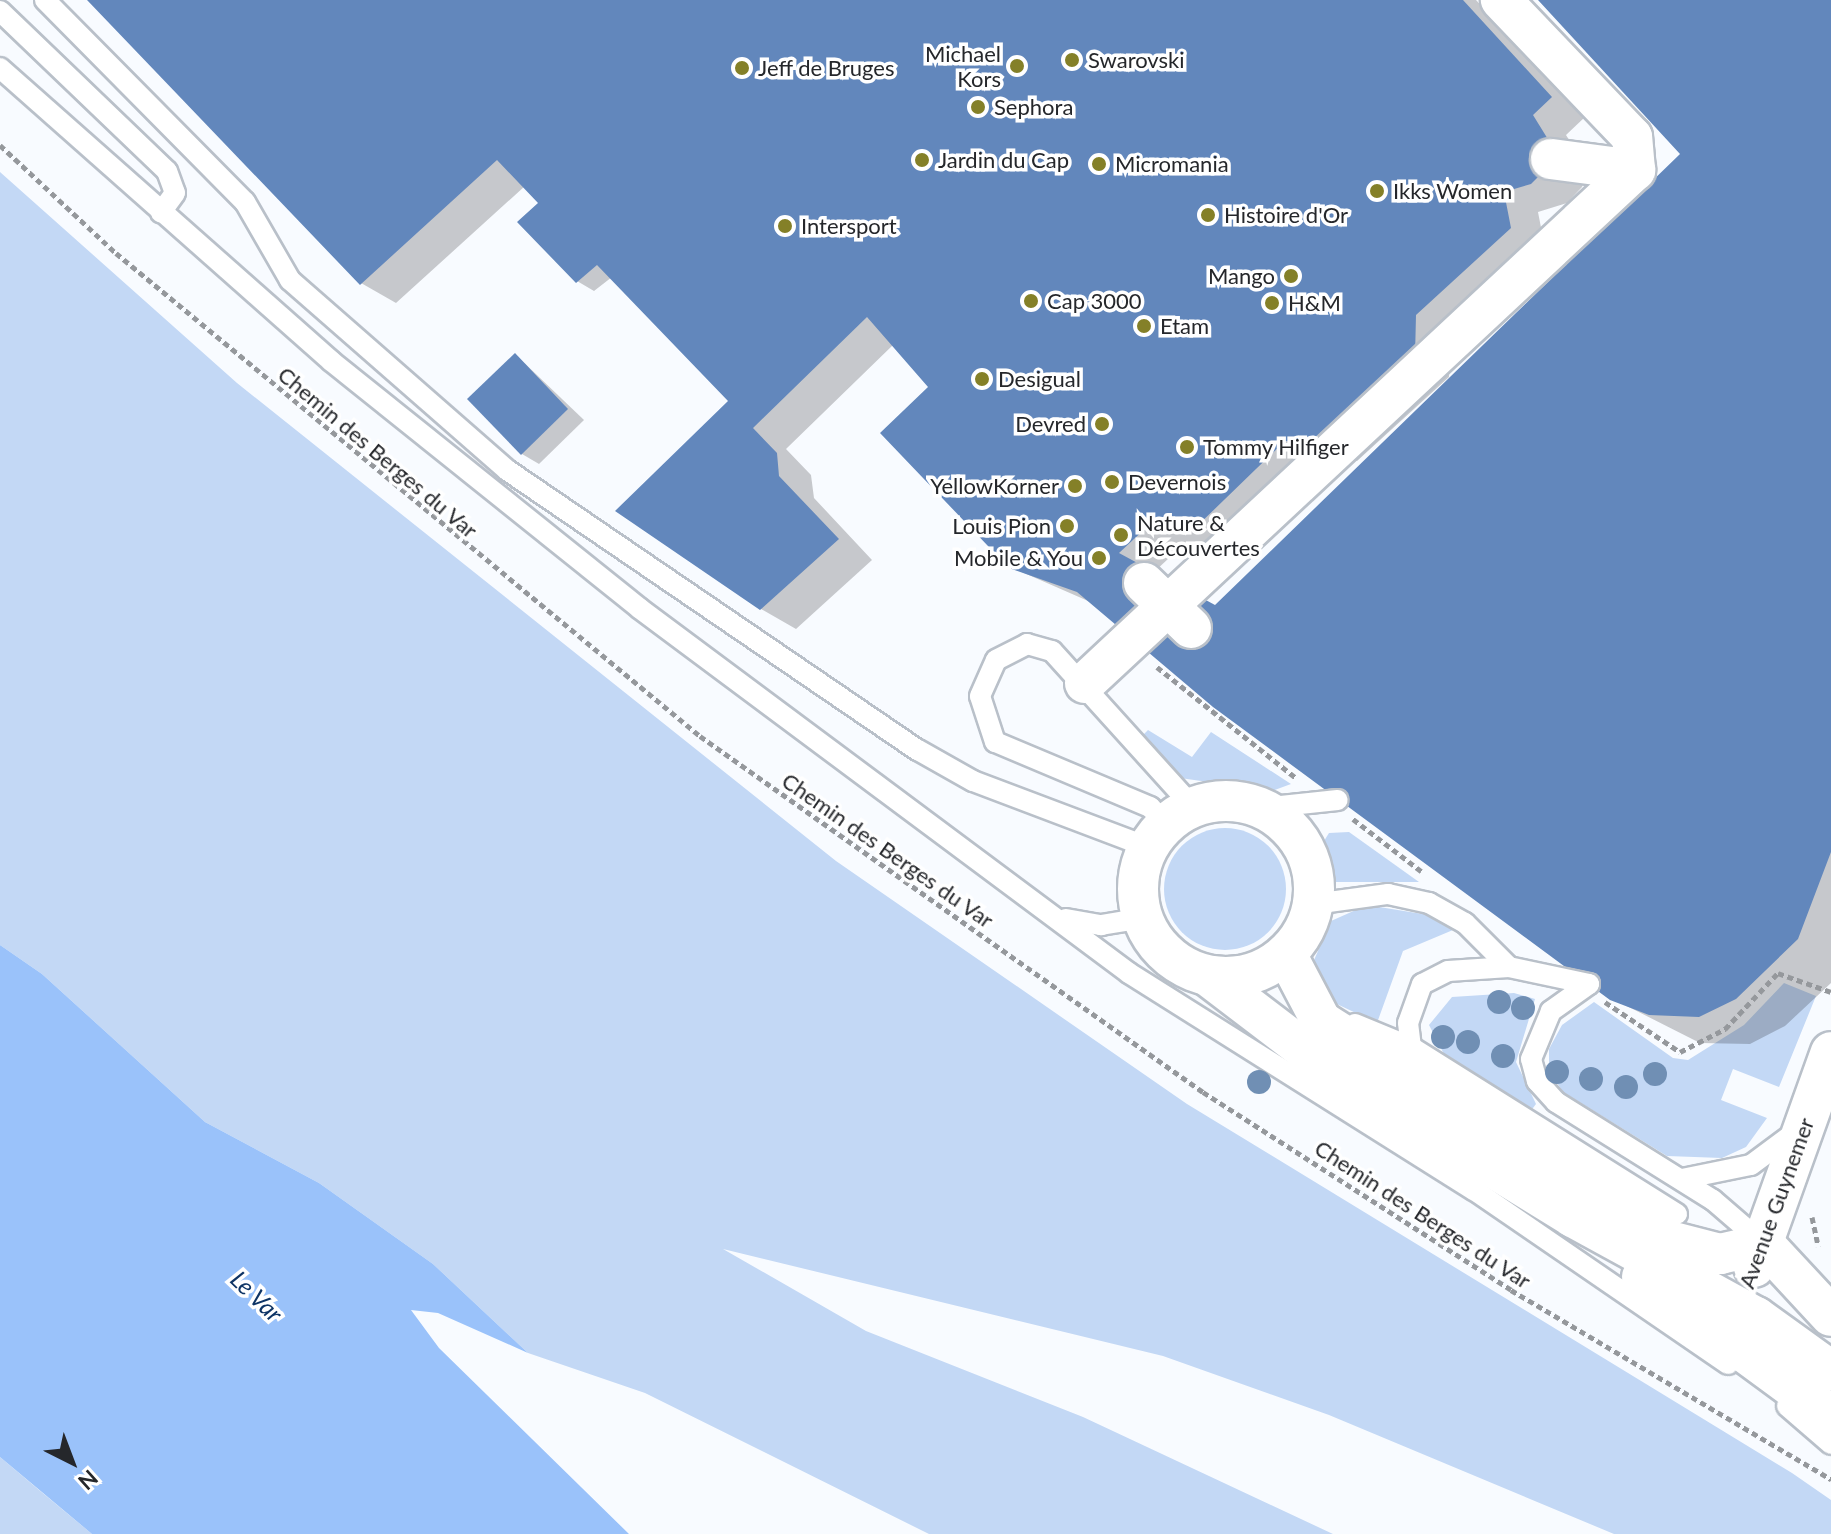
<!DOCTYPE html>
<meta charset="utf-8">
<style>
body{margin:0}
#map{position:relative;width:1831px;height:1534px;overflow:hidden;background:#f8fbff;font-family:Lato,sans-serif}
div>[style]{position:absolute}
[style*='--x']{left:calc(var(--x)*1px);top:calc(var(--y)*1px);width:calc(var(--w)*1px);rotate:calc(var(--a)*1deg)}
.green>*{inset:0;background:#c3d8f5}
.round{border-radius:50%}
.water>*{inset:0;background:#9ac2fa}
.shadow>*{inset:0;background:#0003}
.building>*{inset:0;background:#6287bc}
.path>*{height:5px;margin-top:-2.5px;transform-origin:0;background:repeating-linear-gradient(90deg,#95989c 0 6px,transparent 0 10px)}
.roads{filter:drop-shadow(2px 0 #b9c0c9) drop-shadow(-2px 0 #b9c0c9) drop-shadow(0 2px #b9c0c9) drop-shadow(0 -2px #b9c0c9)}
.lane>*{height:20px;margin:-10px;padding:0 10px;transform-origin:10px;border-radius:10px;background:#fff}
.street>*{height:40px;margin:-20px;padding:0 20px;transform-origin:20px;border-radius:20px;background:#fff}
.street>.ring{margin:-20px;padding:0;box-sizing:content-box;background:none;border:40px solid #fff;border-radius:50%}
.trees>*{width:24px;height:24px;margin:-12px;border-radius:50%;background:#708fb4}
.dots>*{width:22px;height:22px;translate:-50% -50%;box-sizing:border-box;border:4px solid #fff;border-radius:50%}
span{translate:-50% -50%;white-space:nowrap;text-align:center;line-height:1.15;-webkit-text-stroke:7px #fff;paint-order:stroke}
.poi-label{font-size:22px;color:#25272b}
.right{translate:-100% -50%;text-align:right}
.left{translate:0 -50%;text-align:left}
.street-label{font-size:22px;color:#25272b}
.water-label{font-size:24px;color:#0e3465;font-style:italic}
.north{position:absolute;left:32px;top:1422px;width:80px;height:80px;-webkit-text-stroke:6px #fff;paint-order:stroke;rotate:138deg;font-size:22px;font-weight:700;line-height:32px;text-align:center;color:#25272b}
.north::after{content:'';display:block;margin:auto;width:28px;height:36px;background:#25272b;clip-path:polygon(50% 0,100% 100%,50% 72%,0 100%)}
</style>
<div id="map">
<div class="green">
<div style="clip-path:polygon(0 172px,237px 383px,836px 861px,1187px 1104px,1792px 1473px,1831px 1500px,1831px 1534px,1614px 1534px,1329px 1415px,1163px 1356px,723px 1249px,866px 1331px,1083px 1417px,1333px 1534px,929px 1534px,645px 1393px,528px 1353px,433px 1264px,319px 1183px,205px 1122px,42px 974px,0 945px)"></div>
<div style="clip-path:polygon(1148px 730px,1192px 757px,1211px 732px,1291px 784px,1272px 791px,1180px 778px,1141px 737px)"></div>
<div class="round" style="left:1164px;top:828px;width:122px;height:122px"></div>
<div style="clip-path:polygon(1349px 832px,1419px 882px,1335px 882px,1324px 841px,1329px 833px)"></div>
<div style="clip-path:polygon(1367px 905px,1441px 917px,1453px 930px,1403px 951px,1377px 1023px,1322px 997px,1308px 974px,1331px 921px)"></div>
<div style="clip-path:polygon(1784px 983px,1816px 996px,1779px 1087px,1733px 1069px,1721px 1100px,1767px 1118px,1746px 1147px,1722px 1158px,1667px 1156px,1563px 1092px,1549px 1071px,1549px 1049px,1562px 1025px,1594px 1002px,1673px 1058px,1688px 1060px,1744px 1025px)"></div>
<div style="clip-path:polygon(1514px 993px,1535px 999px,1516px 1062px,1536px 1104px,1530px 1112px,1445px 1056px,1429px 1025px,1452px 997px)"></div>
<div style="clip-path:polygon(0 1457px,39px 1490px,92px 1534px,0 1534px)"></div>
</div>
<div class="water">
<div style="clip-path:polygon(0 945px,42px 974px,205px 1122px,319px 1183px,433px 1264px,528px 1353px,438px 1313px,411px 1310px,439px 1348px,629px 1534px,92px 1534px,0 1457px)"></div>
</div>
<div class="shadow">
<div style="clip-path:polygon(91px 0,1476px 0,1585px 117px,1566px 135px,1588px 170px,1582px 187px,1567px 203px,1538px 212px,1545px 248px,1451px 335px,1449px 377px,1357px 461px,1321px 460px,1228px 549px,1184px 544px,1153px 573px,1219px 610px,1682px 154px,1541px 0,1831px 0,1831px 983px,1785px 1026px,1750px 1044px,1700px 1043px,1611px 998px,1095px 604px,1010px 567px,931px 388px,893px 345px,786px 449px,811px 475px,814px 498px,872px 560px,796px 629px,761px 609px,730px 401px,612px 277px,594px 291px,577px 281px,546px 210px,525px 186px,396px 303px,361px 283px)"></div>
<div style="clip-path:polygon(516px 355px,584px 420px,539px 464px,522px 454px)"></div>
</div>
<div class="building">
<div style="clip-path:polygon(87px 0,1463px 0,1552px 97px,1533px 115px,1554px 149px,1548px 167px,1531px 184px,1504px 192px,1511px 228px,1416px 315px,1415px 357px,1321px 443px,1285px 441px,1193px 530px,1149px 525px,1119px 553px,1215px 605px,1680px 154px,1538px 0,1831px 0,1831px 852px,1798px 939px,1736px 999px,1699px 1017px,1649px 1015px,1610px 1000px,1213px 707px,1077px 592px,1009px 568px,880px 433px,928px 387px,867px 317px,753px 428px,777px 453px,779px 476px,839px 539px,760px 610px,615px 511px,728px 401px,597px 265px,576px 283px,517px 222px,538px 203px,497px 160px,360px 285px)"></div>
<div style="clip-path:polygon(515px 353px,568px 409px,521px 455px,467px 399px)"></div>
</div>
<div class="path">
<div style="--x:0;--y:145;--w:158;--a:43"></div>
<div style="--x:116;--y:253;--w:758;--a:39.59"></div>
<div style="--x:700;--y:736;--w:616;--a:35.29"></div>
<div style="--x:1203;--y:1092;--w:366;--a:32.7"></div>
<div style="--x:1511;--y:1290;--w:372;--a:30.6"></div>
<div style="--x:1157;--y:667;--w:178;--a:38.6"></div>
<div style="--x:1353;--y:819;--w:86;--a:37.4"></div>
<div style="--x:1605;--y:1002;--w:90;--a:33.7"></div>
<div style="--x:1680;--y:1052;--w:51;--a:-27.1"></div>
<div style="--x:1725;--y:1029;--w:77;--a:-46.6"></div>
<div style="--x:1778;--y:973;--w:56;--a:19.7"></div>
<div style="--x:1812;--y:1217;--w:30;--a:78"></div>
</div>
<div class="roads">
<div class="lane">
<div style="--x:45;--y:0;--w:284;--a:45.3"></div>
<div style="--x:245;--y:202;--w:90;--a:60"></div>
<div style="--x:290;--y:280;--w:288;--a:41.2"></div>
<div style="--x:507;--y:470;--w:497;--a:34.3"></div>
<div style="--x:918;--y:750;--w:63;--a:29.4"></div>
<div style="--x:973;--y:781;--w:187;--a:20.7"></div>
<div style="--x:0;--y:11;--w:231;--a:43.8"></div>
<div style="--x:167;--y:171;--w:23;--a:70"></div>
<div style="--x:175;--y:193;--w:24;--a:126"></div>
<div style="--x:0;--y:68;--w:442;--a:41.5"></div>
<div style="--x:331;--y:361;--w:395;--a:38.7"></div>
<div style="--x:639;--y:608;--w:611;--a:36.68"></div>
<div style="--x:1129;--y:973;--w:408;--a:32.2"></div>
<div style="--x:1474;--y:1190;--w:308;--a:34.4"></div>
<div style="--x:1262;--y:808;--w:76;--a:-6"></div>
<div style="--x:1166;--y:824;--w:23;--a:-133"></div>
<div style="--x:1150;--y:807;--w:168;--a:-157.2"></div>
<div style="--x:995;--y:742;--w:48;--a:-108.1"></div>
<div style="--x:980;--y:696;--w:39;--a:-66"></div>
<div style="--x:996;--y:660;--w:35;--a:-27"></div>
<div style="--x:1027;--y:644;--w:26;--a:16"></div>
<div style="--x:1052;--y:651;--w:210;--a:47.9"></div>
<div style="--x:1314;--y:904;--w:75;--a:-7.7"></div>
<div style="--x:1388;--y:894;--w:42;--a:12.4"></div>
<div style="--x:1429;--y:903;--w:41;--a:29.1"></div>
<div style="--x:1465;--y:923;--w:62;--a:45"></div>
<div style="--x:1066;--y:919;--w:36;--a:10"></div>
<div style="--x:1101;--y:925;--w:43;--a:-9.5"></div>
<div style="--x:1589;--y:984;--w:82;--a:-168"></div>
<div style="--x:1509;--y:967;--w:61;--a:176.2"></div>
<div style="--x:1448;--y:971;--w:29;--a:153"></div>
<div style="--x:1422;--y:984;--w:41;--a:109.7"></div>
<div style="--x:1408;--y:1023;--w:24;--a:83"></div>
<div style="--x:1411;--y:1047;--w:314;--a:32.1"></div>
<div style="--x:1589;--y:984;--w:47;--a:144.6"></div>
<div style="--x:1551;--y:1011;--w:52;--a:112.6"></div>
<div style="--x:1531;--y:1059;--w:23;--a:75"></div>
<div style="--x:1537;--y:1081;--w:28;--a:48"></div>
<div style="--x:1556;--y:1102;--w:185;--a:32"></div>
<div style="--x:1713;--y:1200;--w:67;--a:40.8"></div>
<div style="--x:1355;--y:1024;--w:61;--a:22.3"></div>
<div style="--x:1682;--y:1179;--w:70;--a:-11.5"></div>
<div style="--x:1751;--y:1165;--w:49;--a:-36.6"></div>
<div style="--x:1787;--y:1406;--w:58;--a:40.8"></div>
</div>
<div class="street">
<div style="--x:1551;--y:159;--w:85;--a:7.5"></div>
<div style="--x:1144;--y:583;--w:65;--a:43.8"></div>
<div style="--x:1085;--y:683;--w:752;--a:-43.01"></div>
<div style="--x:1635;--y:170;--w:33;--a:-95"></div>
<div style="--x:1632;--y:137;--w:190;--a:-133.7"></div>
<div class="ring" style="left:1138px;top:801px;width:136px;height:136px"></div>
<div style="--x:1286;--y:954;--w:76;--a:62.4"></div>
<div style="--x:1321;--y:1021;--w:412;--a:32.3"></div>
<div style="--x:1669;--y:1241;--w:53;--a:14.3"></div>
<div style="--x:1720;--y:1254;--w:45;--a:-12.8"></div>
<div style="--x:1208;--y:976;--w:142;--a:37.3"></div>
<div style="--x:1321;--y:1062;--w:296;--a:31.6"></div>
<div style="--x:1573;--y:1217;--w:209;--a:28.7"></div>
<div style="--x:1756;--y:1317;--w:92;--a:35.8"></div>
<div style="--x:1764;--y:1244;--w:98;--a:47.1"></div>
<div style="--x:1754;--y:1267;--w:228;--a:-70.3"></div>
<div style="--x:1642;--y:1277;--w:235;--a:36.3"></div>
</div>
</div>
<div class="trees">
<div style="left:1499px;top:1002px"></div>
<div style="left:1523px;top:1008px"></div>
<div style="left:1443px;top:1037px"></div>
<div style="left:1468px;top:1042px"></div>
<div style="left:1503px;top:1056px"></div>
<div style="left:1557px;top:1072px"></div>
<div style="left:1655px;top:1074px"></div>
<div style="left:1591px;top:1079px"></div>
<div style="left:1259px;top:1082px"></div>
<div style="left:1626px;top:1087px"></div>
</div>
<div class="dots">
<div style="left:1072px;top:60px;background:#848028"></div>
<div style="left:1017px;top:66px;background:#848028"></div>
<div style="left:742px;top:68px;background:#848028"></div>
<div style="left:978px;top:107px;background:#848028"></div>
<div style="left:922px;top:160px;background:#848028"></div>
<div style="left:1099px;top:164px;background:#848028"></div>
<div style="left:1377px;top:191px;background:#848028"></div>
<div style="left:1208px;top:215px;background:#848028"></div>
<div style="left:785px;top:226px;background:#848028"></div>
<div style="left:1291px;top:276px;background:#848028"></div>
<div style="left:1031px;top:301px;background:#848028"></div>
<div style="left:1272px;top:303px;background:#848028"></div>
<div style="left:1144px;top:326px;background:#848028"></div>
<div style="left:982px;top:379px;background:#848028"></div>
<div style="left:1102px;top:424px;background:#848028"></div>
<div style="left:1187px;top:447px;background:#848028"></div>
<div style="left:1112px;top:482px;background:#848028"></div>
<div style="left:1075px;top:486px;background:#848028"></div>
<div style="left:1067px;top:526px;background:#848028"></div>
<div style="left:1121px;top:535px;background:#848028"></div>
<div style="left:1099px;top:558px;background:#848028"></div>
</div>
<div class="poi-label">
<span class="right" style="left:1001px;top:66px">Michael<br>Kors</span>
<span class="left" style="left:1088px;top:60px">Swarovski</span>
<span class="left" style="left:758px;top:68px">Jeff de Bruges</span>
<span class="left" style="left:994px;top:107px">Sephora</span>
<span class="left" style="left:938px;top:160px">Jardin du Cap</span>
<span class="left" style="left:1115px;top:164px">Micromania</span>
<span class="left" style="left:1393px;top:191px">Ikks Women</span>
<span class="left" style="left:1224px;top:215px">Histoire d'Or</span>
<span class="left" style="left:801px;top:226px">Intersport</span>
<span class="right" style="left:1275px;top:276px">Mango</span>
<span class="left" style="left:1047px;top:301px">Cap 3000</span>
<span class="left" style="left:1288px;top:303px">H&amp;M</span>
<span class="left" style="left:1160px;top:326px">Etam</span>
<span class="left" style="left:998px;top:379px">Desigual</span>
<span class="right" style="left:1086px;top:424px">Devred</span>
<span class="left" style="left:1203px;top:447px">Tommy Hilfiger</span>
<span class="left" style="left:1128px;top:482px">Devernois</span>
<span class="right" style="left:1059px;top:486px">YellowKorner</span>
<span class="left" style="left:1137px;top:535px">Nature &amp;<br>Découvertes</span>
<span class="right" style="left:1051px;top:526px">Louis Pion</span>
<span class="right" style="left:1083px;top:558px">Mobile &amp; You</span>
</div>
<div class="street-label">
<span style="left:378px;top:452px;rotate:40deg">Chemin des Berges du Var</span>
<span style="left:888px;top:850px;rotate:35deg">Chemin des Berges du Var</span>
<span style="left:1776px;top:1203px;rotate:-70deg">Avenue Guynemer</span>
<span style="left:1423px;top:1214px;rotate:33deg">Chemin des Berges du Var</span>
</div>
<div class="water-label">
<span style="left:257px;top:1296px;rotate:44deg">Le Var</span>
</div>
<div class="north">N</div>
</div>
